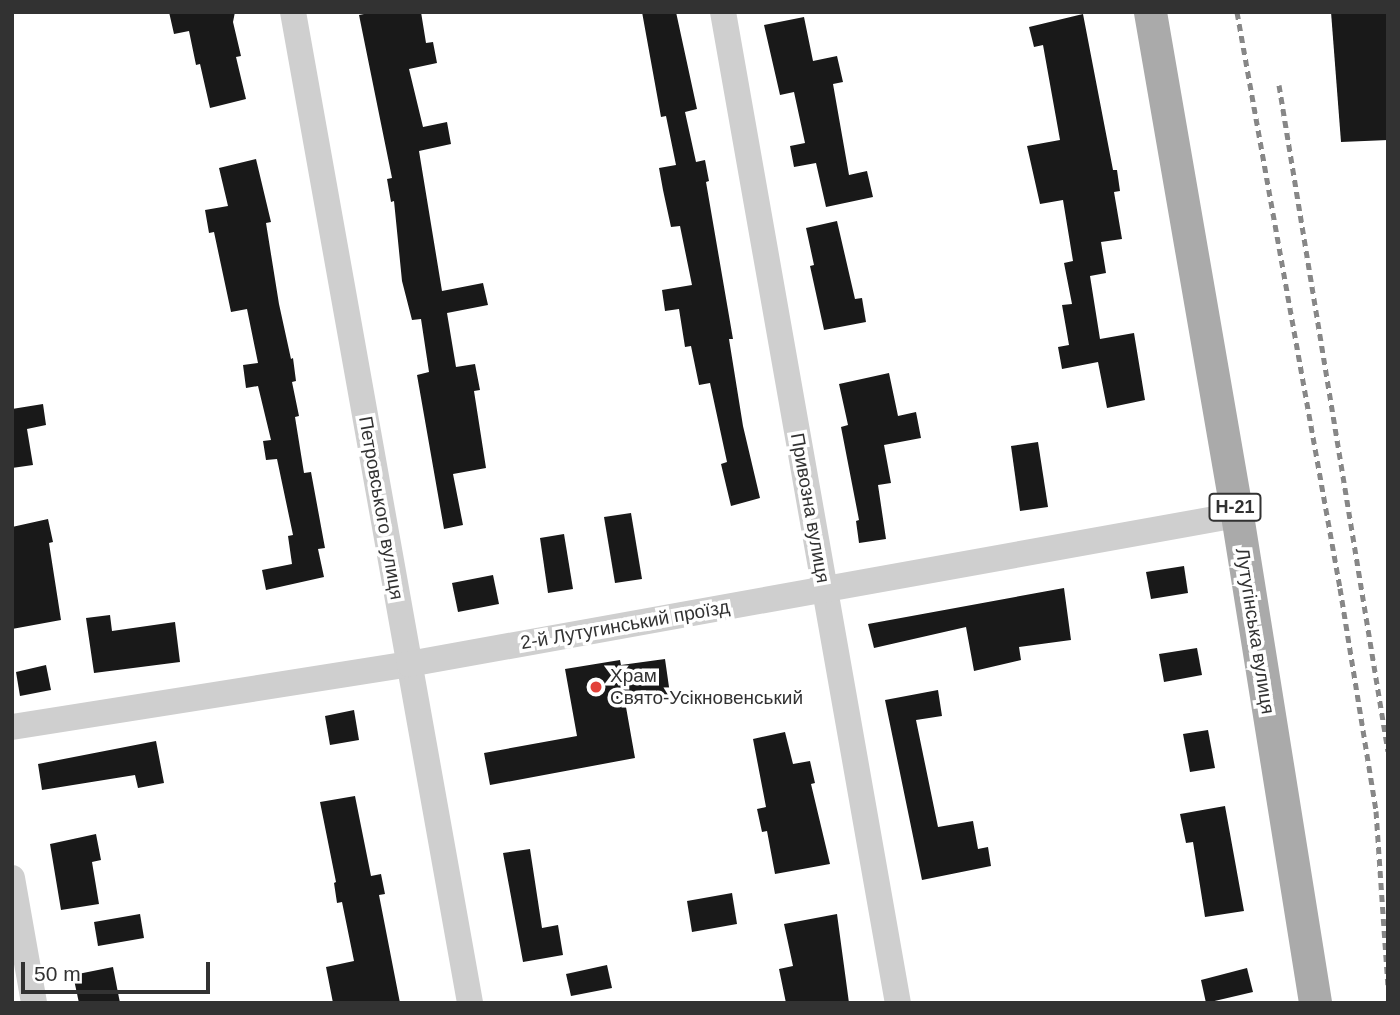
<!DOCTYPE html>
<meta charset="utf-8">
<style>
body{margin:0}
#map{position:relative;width:1400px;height:1015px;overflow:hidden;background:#fff;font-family:Helvetica,sans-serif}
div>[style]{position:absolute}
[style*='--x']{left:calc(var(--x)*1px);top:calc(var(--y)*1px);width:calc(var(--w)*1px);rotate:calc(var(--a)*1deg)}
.building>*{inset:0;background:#191919}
.minor>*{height:26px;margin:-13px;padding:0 13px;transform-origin:13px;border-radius:13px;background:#cfcfcf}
.major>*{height:33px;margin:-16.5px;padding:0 16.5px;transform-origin:16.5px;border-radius:16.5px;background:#aaa}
.rail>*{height:5px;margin-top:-2.5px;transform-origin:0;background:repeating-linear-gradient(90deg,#878787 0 7px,transparent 0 12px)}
.dots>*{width:19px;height:19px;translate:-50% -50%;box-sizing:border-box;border:4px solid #fff;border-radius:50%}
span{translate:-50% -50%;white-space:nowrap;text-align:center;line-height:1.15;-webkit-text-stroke:7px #fff;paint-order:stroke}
.shield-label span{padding:2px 5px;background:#fff;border:2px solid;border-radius:5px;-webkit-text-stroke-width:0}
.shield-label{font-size:18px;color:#323232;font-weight:700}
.street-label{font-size:19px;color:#323232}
.poi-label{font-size:19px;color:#323232}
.left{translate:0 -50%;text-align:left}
.frame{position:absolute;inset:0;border:14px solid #323232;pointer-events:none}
.scale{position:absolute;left:21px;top:962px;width:189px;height:32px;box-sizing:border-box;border:4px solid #323232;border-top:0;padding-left:9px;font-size:21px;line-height:24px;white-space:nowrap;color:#323232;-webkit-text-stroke:5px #fff;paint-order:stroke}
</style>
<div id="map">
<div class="building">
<div style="clip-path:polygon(169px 12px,235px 12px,233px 22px,241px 56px,236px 57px,246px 99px,210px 108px,200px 64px,196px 65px,189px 31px,174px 34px)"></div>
<div style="clip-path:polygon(374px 12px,421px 12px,426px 43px,433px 42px,437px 63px,409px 69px,423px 127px,447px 122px,451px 144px,419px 151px,442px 291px,483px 283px,488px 305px,447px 313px,456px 367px,475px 364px,480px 390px,474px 391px,486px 468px,453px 474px,463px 525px,444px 529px,417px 375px,429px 372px,421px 319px,412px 320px,402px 281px,394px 201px,391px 202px,387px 179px,392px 178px,359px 15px)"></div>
<div style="clip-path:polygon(642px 12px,676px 12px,697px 109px,685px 112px,696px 162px,705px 160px,709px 181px,706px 182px,733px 339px,729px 339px,743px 426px,760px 498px,731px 506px,721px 464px,727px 462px,710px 383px,699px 385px,691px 346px,685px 347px,679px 309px,665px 311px,662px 290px,692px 285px,680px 226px,671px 227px,663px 190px,659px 168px,676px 165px,666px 116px,661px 117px)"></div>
<div style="clip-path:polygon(1331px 12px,1388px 12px,1388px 140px,1341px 142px)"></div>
<div style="clip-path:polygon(1083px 14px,1113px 170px,1117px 170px,1120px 191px,1114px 192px,1122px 239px,1101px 242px,1106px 273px,1090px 276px,1100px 339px,1134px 333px,1145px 400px,1107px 408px,1098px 362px,1062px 369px,1058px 347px,1069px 345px,1062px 305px,1072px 304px,1064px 263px,1073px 261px,1063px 200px,1040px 204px,1027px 146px,1060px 140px,1043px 45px,1034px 47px,1029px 27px)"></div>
<div style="clip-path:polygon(804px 17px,813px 61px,837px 56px,843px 82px,833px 84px,849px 175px,867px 171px,873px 197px,826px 207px,816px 163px,794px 167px,790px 146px,805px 143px,794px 92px,780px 95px,764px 25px)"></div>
<div style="clip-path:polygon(256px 159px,271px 222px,266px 223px,279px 304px,291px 359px,293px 358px,296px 381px,292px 382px,299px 416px,295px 417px,304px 473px,311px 472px,325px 548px,318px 549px,324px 577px,266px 590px,262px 570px,292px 564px,288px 536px,293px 535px,277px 459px,266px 460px,263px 441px,271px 440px,258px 386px,246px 388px,243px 365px,258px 363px,247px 309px,231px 312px,214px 232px,209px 233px,205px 210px,228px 206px,219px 168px)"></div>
<div style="clip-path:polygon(837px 221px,855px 299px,862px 298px,866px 322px,824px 330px,810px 266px,814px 265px,806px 228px)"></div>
<div style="clip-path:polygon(889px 373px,898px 416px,916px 412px,921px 438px,884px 445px,891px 483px,878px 485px,886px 539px,859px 543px,856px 521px,859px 520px,841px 427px,848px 425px,839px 384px)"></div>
<div style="clip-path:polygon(43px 404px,46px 425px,27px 429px,33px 465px,12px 468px,12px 409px)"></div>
<div style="clip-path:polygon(1038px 442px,1048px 507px,1020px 511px,1011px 446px)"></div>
<div style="clip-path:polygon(631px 513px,642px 579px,615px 583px,604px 517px)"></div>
<div style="clip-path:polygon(48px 519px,53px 542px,49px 543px,61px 620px,12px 629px,12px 527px)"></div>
<div style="clip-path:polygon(564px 534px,573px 589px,548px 593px,540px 538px)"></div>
<div style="clip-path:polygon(1184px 566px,1188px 593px,1151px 599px,1146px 572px)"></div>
<div style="clip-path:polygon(493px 575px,499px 604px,458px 612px,452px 583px)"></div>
<div style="clip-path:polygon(1064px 588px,1071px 640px,1019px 647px,1021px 660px,974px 671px,966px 627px,874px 648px,868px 624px)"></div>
<div style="clip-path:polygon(110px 615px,112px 631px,175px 622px,180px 662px,94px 673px,86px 618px)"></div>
<div style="clip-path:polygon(1197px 648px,1202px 675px,1164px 682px,1159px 654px)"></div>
<div style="clip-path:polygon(665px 659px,671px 701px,626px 707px,635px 758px,490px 785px,484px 753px,577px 736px,565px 669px,620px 660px,621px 665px)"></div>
<div style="clip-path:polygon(46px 665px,51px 690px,20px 696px,16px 672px)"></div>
<div style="clip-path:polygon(938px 690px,942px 716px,916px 720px,938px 827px,973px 821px,978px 849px,988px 847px,991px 866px,922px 880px,885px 700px)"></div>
<div style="clip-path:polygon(354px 710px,359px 740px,330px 745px,325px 716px)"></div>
<div style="clip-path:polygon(1208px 730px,1215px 768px,1190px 772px,1183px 734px)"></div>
<div style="clip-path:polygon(785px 732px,793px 764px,810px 761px,815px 783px,811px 784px,830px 864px,775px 874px,767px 831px,762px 832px,757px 809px,766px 807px,753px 739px)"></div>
<div style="clip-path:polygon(156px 741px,164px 783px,138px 788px,135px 775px,42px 790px,38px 764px)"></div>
<div style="clip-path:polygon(355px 796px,371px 876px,381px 874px,385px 894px,379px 895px,400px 1003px,333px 1003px,326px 967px,354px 961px,342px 902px,337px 903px,334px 883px,336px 882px,320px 802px)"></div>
<div style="clip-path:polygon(1225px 806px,1244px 911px,1205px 917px,1193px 842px,1186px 843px,1180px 814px)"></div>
<div style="clip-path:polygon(96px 834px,101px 860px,92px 862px,99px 904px,61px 910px,50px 844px)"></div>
<div style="clip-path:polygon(530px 849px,542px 928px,558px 925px,563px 955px,523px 962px,503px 853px)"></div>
<div style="clip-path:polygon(732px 893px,737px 924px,692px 932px,687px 901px)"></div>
<div style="clip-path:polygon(140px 914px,144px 938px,98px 946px,94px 922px)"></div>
<div style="clip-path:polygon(837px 914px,849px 1003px,786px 1003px,779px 969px,793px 966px,784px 924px)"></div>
<div style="clip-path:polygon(607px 965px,612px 988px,571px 996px,566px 974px)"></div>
<div style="clip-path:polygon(113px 967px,120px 1003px,79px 1003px,73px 975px)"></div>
<div style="clip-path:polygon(1247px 968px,1253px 992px,1206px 1003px,1201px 980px)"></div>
</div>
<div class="minor">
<div style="--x:293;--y:12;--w:1007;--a:79.87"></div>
<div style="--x:723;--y:12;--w:1006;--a:79.99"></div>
<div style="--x:12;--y:727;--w:402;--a:-9"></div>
<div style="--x:409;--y:664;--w:841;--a:-10.2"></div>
<div style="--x:12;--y:878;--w:127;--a:80"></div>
</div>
<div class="major">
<div style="--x:1150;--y:12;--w:510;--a:80.19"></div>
<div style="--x:1237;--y:515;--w:494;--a:80.9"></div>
</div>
<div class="rail">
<div style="--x:1237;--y:12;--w:585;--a:79.86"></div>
<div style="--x:1340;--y:588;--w:226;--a:80.8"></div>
<div style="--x:1376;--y:811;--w:174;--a:86.1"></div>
<div style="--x:1279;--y:85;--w:675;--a:80.71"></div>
</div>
<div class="dots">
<div style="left:596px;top:687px;background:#e2413a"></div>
</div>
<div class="shield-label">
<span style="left:1235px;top:507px">Н-21</span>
</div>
<div class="street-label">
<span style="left:381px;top:508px;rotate:80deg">Петровського вулиця</span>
<span style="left:810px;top:508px;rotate:80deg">Привозна вулиця</span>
<span style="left:625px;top:625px;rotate:-10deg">2-й Лутугинський проїзд</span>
<span style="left:1255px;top:631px;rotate:81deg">Лутугінська вулиця</span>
</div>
<div class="poi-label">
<span class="left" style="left:610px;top:687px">Храм<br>Свято-Усікновенський</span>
</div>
<div class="frame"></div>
<div class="scale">50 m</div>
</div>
